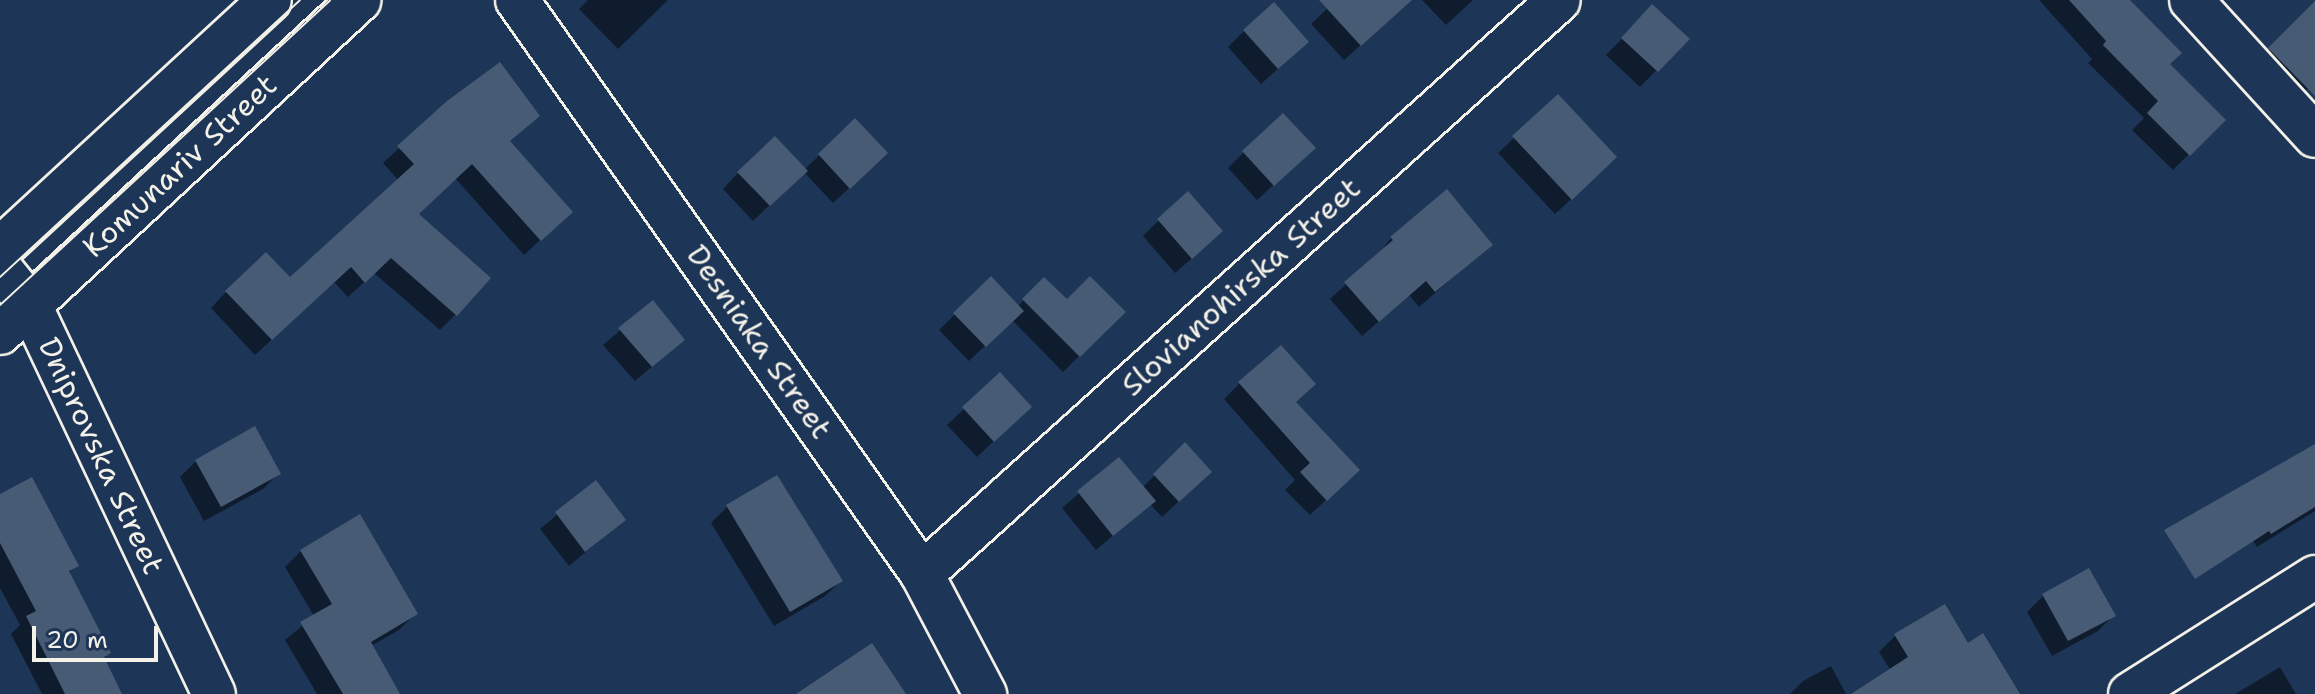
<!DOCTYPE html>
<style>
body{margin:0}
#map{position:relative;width:2315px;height:694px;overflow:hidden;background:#1d3557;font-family:"Shantell Sans",sans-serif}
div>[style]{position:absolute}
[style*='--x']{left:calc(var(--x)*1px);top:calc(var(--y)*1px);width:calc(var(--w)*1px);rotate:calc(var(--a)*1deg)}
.shadow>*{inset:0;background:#0007}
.building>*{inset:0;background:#485b74}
.roads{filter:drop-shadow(2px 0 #f4f1e8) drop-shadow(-2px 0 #f4f1e8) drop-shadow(0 2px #f4f1e8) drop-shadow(0 -2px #f4f1e8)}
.minor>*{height:42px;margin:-21px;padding:0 21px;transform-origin:21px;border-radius:21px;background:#1d3557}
.tram>*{height:2px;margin:-1px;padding:0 1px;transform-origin:1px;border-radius:1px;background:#f4f1e8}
span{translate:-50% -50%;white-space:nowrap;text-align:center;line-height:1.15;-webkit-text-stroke:6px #1d3557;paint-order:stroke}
.street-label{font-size:30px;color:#f4f1e8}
.scale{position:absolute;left:32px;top:626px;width:126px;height:36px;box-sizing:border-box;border:4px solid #f4f1e8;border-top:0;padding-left:10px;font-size:24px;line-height:28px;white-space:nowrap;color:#f4f1e8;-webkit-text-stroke:6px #1d3557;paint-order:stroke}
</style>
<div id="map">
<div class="shadow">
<div style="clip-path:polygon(588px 0,668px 0,618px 49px,579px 9px)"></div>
<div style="clip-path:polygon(1336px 0,1372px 0,1373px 34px,1344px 60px,1311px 24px)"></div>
<div style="clip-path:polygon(1422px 0,1473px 0,1446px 25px)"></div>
<div style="clip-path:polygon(2039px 0,2127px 0,2168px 64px,2223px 120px,2173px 170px,2132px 130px,2144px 118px,2088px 63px,2092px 59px)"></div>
<div style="clip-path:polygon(2301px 17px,2315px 31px,2315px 81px,2292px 104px,2253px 65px)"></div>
<div style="clip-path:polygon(1637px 23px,1687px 39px,1640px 87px,1606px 55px)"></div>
<div style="clip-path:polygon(1244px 31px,1291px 57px,1261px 84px,1228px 47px)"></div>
<div style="clip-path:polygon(449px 102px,537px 116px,509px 142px,554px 227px,524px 255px,455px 178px,416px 215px,456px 314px,440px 330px,374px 273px,348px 297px,334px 282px,255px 355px,211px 308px,226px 292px,290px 280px,399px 181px,383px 163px)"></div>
<div style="clip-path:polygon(855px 121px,870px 169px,833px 203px,804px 172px,753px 221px,723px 189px,738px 173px,804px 170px)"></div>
<div style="clip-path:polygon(1514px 138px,1599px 173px,1555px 214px,1498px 153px)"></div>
<div style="clip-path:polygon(1244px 152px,1297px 163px,1257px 200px,1228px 168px)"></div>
<div style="clip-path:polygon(1447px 192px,1490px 245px,1419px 307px,1409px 295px,1362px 336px,1330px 299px,1377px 256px,1391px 238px)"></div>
<div style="clip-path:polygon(1159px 220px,1205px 247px,1175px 273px,1143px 236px)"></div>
<div style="clip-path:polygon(991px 279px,1017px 307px,1044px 280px,1067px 302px,1124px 312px,1063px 372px,1012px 320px,969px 361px,939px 330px)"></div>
<div style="clip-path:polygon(653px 302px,683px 340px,635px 381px,603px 345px)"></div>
<div style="clip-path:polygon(1000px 375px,1014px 422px,977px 457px,947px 425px)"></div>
<div style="clip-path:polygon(1240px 383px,1294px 403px,1341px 486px,1310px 515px,1285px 490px,1295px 480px,1224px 399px)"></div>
<div style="clip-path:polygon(1185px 445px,1194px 487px,1162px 517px,1150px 504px,1096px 550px,1062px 508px,1119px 459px,1142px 488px)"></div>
<div style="clip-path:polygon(2315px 448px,2315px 511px,2257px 547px,2230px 503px)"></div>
<div style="clip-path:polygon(196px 461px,279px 473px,263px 489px,204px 521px,180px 477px)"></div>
<div style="clip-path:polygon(776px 477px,841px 581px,825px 596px,774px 626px,711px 523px,727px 507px)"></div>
<div style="clip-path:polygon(595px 483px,624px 520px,569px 566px,540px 529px)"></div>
<div style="clip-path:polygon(0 496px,76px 565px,68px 574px,120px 694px,42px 694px,11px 634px,20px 625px,0 588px)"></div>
<div style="clip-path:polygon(301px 551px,415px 614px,399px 630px,371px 646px,398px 694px,317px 694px,285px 640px,314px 616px,285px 567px)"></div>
<div style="clip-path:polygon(2043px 596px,2114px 615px,2098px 631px,2052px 656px,2027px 612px)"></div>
<div style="clip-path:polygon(1895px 636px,2001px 694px,1855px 694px,1891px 671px,1879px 652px)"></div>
<div style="clip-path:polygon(1831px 666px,1846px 694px,1790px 694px,1803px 681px)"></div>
<div style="clip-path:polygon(2280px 667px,2296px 694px,2235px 694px)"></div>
</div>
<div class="building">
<div style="clip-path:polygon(1319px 0,1412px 0,1361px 46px)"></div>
<div style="clip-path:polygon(2069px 0,2130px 0,2182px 53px,2170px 64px,2226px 120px,2190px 156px,2147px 113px,2158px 101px,2103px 45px,2106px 41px)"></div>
<div style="clip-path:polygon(2315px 1px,2315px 96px,2268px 48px)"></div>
<div style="clip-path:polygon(1274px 2px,1309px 42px,1278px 69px,1243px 30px)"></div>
<div style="clip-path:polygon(1652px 4px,1690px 39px,1658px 72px,1621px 38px)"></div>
<div style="clip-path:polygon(500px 62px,540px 116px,510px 141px,573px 212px,541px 241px,472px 164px,419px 214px,491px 278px,457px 316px,391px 258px,365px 283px,351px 267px,272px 340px,225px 291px,266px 252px,290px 277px,414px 164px,397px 146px,447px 101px)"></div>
<div style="clip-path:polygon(1558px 94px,1617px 157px,1572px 200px,1512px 136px)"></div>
<div style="clip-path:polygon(1283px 113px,1316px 148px,1274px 186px,1242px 151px)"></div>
<div style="clip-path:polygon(855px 118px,888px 153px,850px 189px,818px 154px)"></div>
<div style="clip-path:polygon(775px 136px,808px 171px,770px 206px,737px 172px)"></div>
<div style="clip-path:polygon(1447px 189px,1493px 245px,1435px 292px,1426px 281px,1379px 322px,1344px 282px,1393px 240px,1390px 237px)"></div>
<div style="clip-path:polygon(1188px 191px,1223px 231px,1192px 259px,1157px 219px)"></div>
<div style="clip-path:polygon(991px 276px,1024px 311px,986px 347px,953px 313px)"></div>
<div style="clip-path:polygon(1090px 276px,1126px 312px,1080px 357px,1022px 299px,1044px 277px,1067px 299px)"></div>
<div style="clip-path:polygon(653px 300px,685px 340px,652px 367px,618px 328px)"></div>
<div style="clip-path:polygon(1281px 345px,1316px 384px,1296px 402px,1360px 470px,1327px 501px,1300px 472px,1310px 463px,1238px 382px)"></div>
<div style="clip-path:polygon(1000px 372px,1032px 407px,994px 442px,962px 407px)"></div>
<div style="clip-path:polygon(255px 426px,281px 474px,221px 507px,195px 460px)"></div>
<div style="clip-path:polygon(1185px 442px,1212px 472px,1179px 502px,1153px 474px)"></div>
<div style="clip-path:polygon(2315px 444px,2315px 507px,2271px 534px,2269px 531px,2195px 579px,2164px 530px)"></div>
<div style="clip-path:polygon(1119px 457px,1156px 501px,1113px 536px,1077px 491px)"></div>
<div style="clip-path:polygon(777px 475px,843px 581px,790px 612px,726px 505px)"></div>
<div style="clip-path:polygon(32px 477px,79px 566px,69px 571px,111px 653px,104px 657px,122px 694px,65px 694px,26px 616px,36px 611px,0 543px,0 494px)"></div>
<div style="clip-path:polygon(596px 480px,626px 520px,585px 552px,555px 512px)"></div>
<div style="clip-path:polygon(360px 514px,418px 614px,371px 642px,400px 694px,343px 694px,300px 622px,332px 604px,300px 550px)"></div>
<div style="clip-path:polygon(2089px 568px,2116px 616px,2068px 641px,2042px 594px)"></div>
<div style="clip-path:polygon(1945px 604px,1968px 643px,1983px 633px,2020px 694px,1851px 694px,1908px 657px,1894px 634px)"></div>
<div style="clip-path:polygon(872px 643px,906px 694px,796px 694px)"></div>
</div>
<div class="roads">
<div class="minor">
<div style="--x:517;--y:0;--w:702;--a:54.79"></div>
<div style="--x:922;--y:574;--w:136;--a:62.3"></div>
<div style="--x:2191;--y:0;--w:184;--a:47.6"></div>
<div style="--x:0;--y:249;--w:367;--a:-42.7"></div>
<div style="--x:0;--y:268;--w:48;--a:51"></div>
<div style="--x:30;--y:305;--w:430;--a:64.7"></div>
<div style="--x:0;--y:333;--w:490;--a:-42.8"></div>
<div style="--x:922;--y:574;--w:857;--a:-42.02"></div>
<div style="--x:2130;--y:694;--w:219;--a:-32.3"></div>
</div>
</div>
<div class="tram">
<div style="--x:0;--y:277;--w:408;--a:-42.7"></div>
<div style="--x:0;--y:305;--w:449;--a:-42.7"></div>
</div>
<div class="street-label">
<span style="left:180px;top:166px;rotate:-43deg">Komunariv Street</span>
<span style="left:1241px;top:287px;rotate:-42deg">Slovianohirska Street</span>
<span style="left:759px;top:342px;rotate:55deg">Desniaka Street</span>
<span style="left:101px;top:456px;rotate:65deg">Dniprovska Street</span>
</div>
<div class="scale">20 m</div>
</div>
